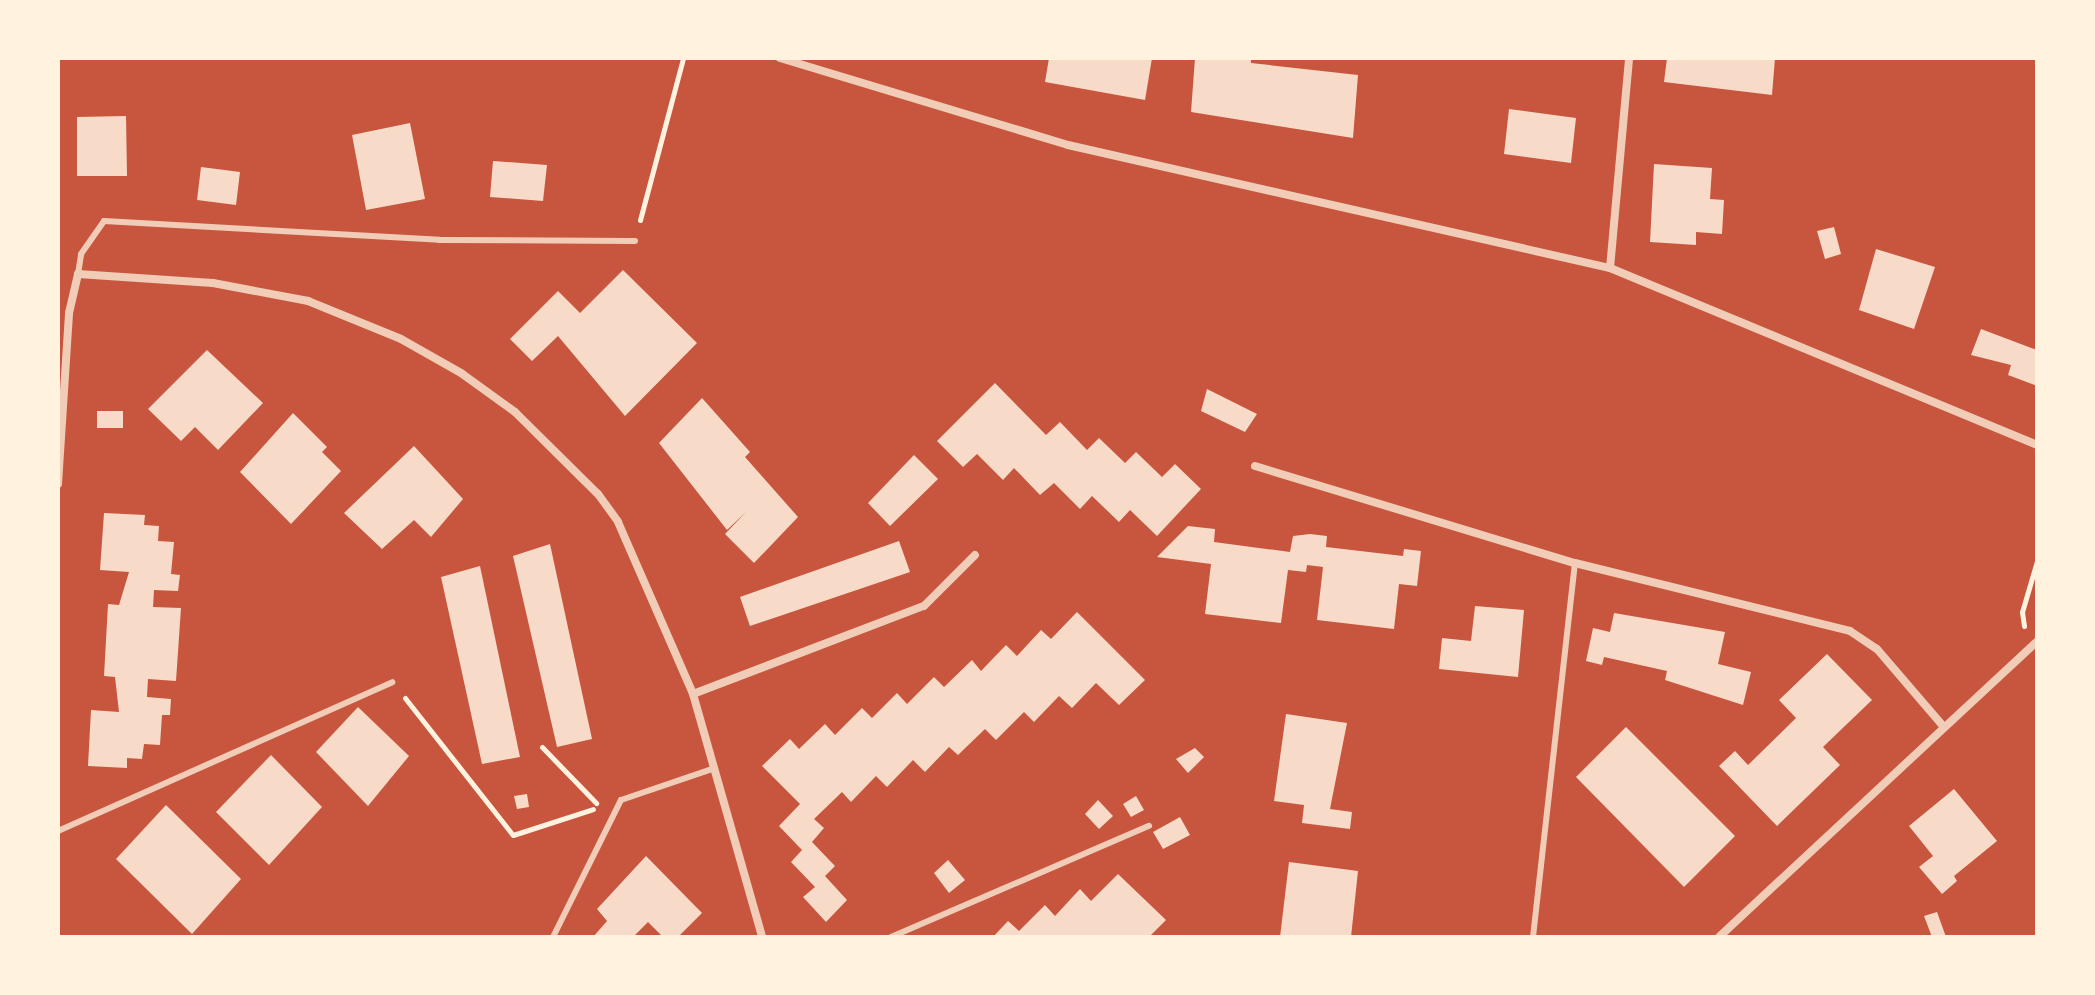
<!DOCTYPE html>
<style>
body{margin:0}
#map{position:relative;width:2095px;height:995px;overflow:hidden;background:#c8553d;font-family:"Space Grotesk",sans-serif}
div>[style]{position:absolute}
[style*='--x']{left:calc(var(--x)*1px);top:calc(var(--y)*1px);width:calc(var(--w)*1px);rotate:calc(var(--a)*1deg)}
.building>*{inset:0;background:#f7dbc8}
.path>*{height:5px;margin:-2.5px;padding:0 2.5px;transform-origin:2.5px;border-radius:2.5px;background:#fff3e0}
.service>*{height:6px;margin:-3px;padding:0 3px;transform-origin:3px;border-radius:3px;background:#f1ccb7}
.minor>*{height:8px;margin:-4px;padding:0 4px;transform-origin:4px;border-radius:4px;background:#f1ccb7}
span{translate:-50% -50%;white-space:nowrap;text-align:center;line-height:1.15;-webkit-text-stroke:8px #fff3e0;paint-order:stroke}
.frame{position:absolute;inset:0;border:60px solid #fff3e0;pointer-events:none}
</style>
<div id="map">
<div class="building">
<div style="clip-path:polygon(1049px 58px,1152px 58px,1145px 100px,1045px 82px)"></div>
<div style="clip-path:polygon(1195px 58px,1251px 58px,1251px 63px,1358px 75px,1353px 138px,1191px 112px)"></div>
<div style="clip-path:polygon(1667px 58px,1775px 58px,1772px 95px,1664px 82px)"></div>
<div style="clip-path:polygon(1509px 109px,1576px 118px,1571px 163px,1504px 154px)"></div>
<div style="clip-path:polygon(126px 116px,127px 176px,77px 176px,77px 117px)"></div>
<div style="clip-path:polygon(410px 123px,425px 199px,366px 210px,352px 135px)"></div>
<div style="clip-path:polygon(493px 161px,547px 165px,543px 201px,490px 197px)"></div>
<div style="clip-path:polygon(1654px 164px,1712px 168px,1710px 199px,1724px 200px,1722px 234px,1696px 232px,1696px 245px,1650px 242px)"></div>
<div style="clip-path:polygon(201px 167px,240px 172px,236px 205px,197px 200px)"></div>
<div style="clip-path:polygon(1834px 227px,1841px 254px,1825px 259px,1817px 231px)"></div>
<div style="clip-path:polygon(1876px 249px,1935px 267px,1914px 329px,1859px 310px)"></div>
<div style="clip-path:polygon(623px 270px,697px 343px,625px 416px,558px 336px,532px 361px,510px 339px,558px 291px,580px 313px)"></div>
<div style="clip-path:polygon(1981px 329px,2037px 350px,2037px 386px,2008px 375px,2011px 365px,1971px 355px)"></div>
<div style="clip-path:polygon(207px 350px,263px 403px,218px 450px,195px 427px,181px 441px,148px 409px)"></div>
<div style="clip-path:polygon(995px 383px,1046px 435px,1060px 422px,1087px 450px,1099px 438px,1125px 463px,1136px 452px,1162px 477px,1175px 464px,1201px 489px,1157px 536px,1130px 510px,1119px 522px,1092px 496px,1080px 509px,1054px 483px,1040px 495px,1014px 468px,1003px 480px,977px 454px,963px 467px,937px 441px)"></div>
<div style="clip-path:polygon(1207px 389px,1257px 414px,1245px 432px,1201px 411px)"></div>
<div style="clip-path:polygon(702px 398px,750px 452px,745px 457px,798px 517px,754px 563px,725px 534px,746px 512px,727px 530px,659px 443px)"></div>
<div style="clip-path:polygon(97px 411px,123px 411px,123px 428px,97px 428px)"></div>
<div style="clip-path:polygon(293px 413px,327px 447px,322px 452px,341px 471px,291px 524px,240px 472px)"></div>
<div style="clip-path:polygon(414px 446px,463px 499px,431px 537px,414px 520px,382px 549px,344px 513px)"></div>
<div style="clip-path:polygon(914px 455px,938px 479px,890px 526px,868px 503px)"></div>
<div style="clip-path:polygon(104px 513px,145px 515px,144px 525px,159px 526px,158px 541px,174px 542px,171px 574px,180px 575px,178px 591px,154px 590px,153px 607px,181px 608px,176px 681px,148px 679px,147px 697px,171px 699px,170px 715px,162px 715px,160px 745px,144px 744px,142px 759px,127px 758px,127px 768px,88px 766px,91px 710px,119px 712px,115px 677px,104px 676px,108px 604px,119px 605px,129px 572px,100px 570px)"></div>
<div style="clip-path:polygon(1188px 526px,1215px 529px,1214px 542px,1290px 552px,1293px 536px,1310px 534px,1327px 536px,1326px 547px,1403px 556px,1404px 549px,1421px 551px,1417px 586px,1399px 584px,1394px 629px,1317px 620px,1323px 567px,1307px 565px,1306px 572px,1288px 570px,1281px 623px,1205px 614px,1211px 564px,1157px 557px)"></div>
<div style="clip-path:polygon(899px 541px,910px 572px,750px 626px,740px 597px)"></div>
<div style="clip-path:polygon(550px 544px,592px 739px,557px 747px,513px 556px)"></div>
<div style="clip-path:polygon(480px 566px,520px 757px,482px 764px,441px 577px)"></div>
<div style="clip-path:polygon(1475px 606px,1524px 610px,1518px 677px,1439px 669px,1442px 638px,1471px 641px)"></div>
<div style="clip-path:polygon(1077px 612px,1145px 680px,1119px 705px,1096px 683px,1072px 708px,1059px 696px,1034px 722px,1024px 712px,996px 740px,985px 729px,958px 755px,949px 747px,925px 772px,913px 760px,887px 787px,876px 776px,851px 802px,842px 792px,814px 819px,824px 828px,812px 842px,835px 866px,825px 876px,847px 900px,826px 922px,803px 897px,815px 887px,791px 862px,802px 850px,779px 826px,800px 804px,762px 766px,790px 739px,799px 749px,825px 724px,835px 735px,862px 708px,872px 718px,897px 693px,907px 704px,934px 677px,944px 687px,972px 660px,981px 671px,1006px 645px,1017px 656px,1041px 630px,1051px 639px)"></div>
<div style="clip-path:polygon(1614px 613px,1725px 632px,1718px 664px,1751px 672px,1743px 705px,1665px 680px,1667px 671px,1604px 657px,1602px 665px,1586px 661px,1593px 628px,1610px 632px)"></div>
<div style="clip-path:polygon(1827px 654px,1872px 700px,1823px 747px,1840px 765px,1777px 826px,1719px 766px,1735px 751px,1748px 765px,1796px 718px,1779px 700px)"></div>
<div style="clip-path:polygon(358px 707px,409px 756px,368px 806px,316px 752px)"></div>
<div style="clip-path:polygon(1286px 714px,1347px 723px,1330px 809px,1352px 812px,1350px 829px,1302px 823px,1304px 805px,1274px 801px)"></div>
<div style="clip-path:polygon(1626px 727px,1735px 836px,1684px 887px,1576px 777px)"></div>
<div style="clip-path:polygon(1195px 748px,1204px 757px,1188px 773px,1176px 759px)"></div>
<div style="clip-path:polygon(271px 755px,322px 807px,269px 865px,216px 812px)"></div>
<div style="clip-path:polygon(1954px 789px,1997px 841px,1954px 876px,1957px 881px,1942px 894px,1919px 867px,1933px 856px,1909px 826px)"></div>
<div style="clip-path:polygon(527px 794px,529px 807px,517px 809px,514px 796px)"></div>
<div style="clip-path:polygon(1136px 796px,1144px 810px,1131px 817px,1123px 804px)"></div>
<div style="clip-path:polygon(1098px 800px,1113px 816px,1099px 829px,1085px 814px)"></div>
<div style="clip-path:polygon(166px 805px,241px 879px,192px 934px,116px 859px)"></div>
<div style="clip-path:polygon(1180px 817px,1190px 835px,1163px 849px,1153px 832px)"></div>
<div style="clip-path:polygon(646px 856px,702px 913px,678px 937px,663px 937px,648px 922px,633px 937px,593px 937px,607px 921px,597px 909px)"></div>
<div style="clip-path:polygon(948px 860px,965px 880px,949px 893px,934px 873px)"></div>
<div style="clip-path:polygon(1289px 862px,1358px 871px,1351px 937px,1280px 937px)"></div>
<div style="clip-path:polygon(1118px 874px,1166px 920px,1149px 937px,993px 937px,1008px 921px,1019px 931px,1045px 905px,1055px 916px,1080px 889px,1091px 901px)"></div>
<div style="clip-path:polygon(1937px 912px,1946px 937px,1932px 937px,1924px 916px)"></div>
</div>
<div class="path">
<div style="--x:640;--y:220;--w:168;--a:-75.1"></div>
<div style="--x:2024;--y:626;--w:14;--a:-98"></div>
<div style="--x:2022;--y:612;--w:53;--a:-73.6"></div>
<div style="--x:405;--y:698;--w:174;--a:51.8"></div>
<div style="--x:513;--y:835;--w:84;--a:-18"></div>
<div style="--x:542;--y:747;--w:78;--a:46"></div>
</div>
<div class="service">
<div style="--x:78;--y:274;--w:20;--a:-81"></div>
<div style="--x:81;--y:254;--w:40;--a:-55.1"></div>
<div style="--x:104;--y:221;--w:336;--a:3.2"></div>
<div style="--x:439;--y:240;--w:196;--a:0.3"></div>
<div style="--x:58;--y:831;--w:366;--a:-24"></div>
<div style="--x:553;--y:937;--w:153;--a:-63.6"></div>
<div style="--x:621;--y:800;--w:99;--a:-18.8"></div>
<div style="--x:891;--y:937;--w:281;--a:-23.3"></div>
<div style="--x:1533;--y:937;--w:376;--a:-83.6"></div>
</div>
<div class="minor">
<div style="--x:780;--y:58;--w:301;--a:16.8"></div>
<div style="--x:1068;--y:145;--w:556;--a:12.79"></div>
<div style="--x:1610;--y:268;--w:462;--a:22.5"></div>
<div style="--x:1610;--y:268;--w:211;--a:-84.8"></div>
<div style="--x:1255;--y:466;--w:334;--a:16.9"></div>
<div style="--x:1575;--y:563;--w:283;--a:13.9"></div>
<div style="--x:1850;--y:631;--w:32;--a:34"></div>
<div style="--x:1877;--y:649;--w:101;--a:49.4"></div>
<div style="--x:58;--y:484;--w:171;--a:-86.3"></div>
<div style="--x:69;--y:313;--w:40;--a:-77"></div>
<div style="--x:78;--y:274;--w:135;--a:3.8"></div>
<div style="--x:213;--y:283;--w:97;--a:10.7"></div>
<div style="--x:308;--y:301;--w:100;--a:22.2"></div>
<div style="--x:401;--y:339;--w:69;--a:29.5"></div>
<div style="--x:461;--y:373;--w:67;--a:35.8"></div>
<div style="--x:515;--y:412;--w:117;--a:44.7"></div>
<div style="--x:598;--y:494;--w:34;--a:54"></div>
<div style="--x:618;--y:522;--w:188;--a:66.4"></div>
<div style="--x:693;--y:694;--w:253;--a:74.1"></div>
<div style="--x:693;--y:694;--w:247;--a:-20.9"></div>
<div style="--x:924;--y:606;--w:72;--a:-45"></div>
<div style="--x:1719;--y:937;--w:434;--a:-42.9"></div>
</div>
<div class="frame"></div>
</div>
